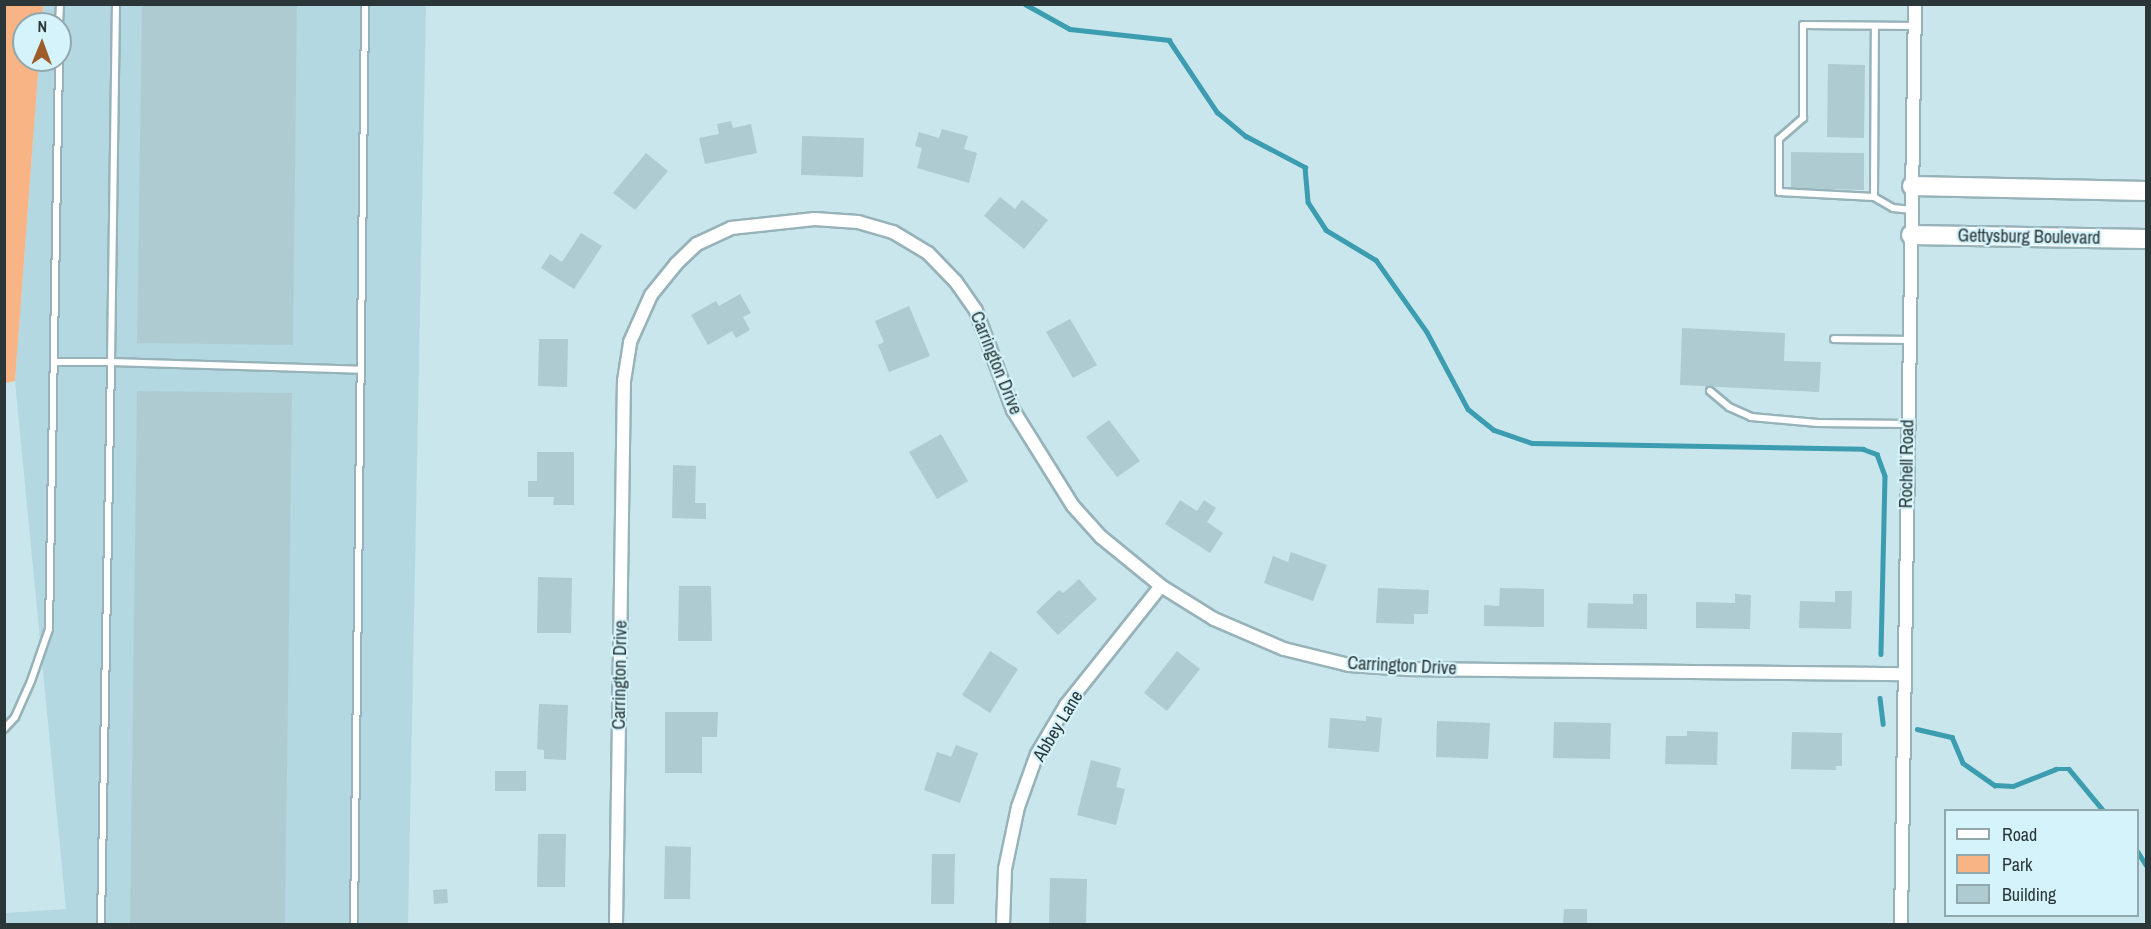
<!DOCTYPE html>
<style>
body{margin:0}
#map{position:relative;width:2151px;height:929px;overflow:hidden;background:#c8e6ec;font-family:"Archivo Narrow",sans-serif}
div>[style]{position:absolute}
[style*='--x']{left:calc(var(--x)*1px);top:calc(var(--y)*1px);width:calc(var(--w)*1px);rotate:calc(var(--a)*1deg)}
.built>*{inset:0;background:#b3d8e1}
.green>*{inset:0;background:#f8b485}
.stream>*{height:4.5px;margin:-2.25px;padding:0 2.25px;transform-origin:2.25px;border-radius:2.25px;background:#3c9db0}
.building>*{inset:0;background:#aecbd2}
.roads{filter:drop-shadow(2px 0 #97b3b9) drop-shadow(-2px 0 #97b3b9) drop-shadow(0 2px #97b3b9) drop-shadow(0 -2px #97b3b9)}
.lane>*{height:6px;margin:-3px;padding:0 3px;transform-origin:3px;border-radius:3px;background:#fff}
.street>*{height:12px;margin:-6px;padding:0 6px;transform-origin:6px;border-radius:6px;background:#fff}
.secondary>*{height:18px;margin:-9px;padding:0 9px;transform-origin:9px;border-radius:9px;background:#fff}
span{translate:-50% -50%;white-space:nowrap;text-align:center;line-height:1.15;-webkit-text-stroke:4.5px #d5f3fa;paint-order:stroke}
.street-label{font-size:18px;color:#2a3638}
.frame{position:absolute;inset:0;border:6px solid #2a3638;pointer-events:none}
.legend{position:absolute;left:1944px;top:809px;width:195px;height:108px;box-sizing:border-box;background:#d5f3fa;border:2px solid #91a7ac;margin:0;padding:8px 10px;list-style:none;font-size:18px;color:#2a3638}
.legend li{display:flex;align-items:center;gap:12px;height:30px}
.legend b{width:30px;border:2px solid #91a7ac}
.north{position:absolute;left:12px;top:12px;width:60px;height:60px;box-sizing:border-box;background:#d5f3fa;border:2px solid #91a7ac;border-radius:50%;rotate:1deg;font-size:16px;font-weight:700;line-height:24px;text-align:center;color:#2a3638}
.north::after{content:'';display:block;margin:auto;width:21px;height:27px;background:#9e5c2a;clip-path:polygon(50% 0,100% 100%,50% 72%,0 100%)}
</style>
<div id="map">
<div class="built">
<div style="clip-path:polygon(43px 5px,426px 5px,408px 924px,5px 924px,5px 913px,66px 909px,15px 381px,39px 60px,60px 60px,60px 24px,42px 24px)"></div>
</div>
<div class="green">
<div style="clip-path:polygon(4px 5px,43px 5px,42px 24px,24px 24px,24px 60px,39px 60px,15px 381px,5px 383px)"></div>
</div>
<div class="stream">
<div style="--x:1025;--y:4;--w:51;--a:29.1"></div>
<div style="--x:1070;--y:29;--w:100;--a:6.3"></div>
<div style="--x:1169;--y:40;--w:87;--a:56.3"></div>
<div style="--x:1217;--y:112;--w:38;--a:40"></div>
<div style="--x:1246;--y:136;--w:67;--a:27.7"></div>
<div style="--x:1305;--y:167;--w:35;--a:85"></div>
<div style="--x:1308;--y:202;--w:33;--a:57"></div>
<div style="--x:1326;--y:230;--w:58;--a:31"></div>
<div style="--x:1376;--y:260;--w:88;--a:54.7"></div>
<div style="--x:1427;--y:332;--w:87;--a:62"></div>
<div style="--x:1468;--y:409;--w:33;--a:39"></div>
<div style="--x:1494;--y:430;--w:40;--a:18.9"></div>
<div style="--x:1532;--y:443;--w:331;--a:1"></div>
<div style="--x:1863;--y:449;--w:15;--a:20"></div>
<div style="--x:1877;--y:454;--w:23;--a:70"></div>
<div style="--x:1885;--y:476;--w:178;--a:91.3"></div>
<div style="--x:1880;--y:698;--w:26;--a:83"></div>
<div style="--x:1917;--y:729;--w:36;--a:13"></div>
<div style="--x:1952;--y:737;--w:28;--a:67"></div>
<div style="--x:1963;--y:763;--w:39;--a:35"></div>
<div style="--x:1995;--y:785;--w:18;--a:3"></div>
<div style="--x:2013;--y:786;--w:46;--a:-21.6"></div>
<div style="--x:2056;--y:769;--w:13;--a:0"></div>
<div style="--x:2069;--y:769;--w:53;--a:50.3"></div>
<div style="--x:2138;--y:852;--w:15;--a:58"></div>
</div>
<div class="building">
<div style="clip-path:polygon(142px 4px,297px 4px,293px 345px,137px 343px)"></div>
<div style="clip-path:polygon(1828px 64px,1865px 65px,1864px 138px,1827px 137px)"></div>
<div style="clip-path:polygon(731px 121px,733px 128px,751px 124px,757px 153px,705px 164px,699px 138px,719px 134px,717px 124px)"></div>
<div style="clip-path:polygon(942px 129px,968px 136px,964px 149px,977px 153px,969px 183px,917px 168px,922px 148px,915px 146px,919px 132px,939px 138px)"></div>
<div style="clip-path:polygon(802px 136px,864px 138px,863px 177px,801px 175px)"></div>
<div style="clip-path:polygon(1791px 152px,1864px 153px,1864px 190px,1791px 188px)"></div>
<div style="clip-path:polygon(646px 153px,668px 171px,635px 210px,613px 193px)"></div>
<div style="clip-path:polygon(1000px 197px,1015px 209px,1022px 200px,1048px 220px,1024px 249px,984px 216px)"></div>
<div style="clip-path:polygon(581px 233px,602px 246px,574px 289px,541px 268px,550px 254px,562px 262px)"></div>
<div style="clip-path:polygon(740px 294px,751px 313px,743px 317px,750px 330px,736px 338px,732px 331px,708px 345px,691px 315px,716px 301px,719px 306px)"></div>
<div style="clip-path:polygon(909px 306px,930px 356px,889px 372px,878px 345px,884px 342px,875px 321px)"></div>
<div style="clip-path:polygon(1070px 319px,1097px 365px,1073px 378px,1046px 332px)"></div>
<div style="clip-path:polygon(1682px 328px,1785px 333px,1784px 361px,1821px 362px,1819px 392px,1680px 385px)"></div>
<div style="clip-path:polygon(539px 339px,568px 339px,567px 387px,538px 386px)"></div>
<div style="clip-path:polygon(137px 391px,292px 393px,285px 924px,130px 924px)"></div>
<div style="clip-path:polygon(1109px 420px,1140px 461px,1117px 477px,1086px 437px)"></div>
<div style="clip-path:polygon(941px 434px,968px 481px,937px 499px,909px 452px)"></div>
<div style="clip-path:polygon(537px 452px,574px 452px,574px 505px,553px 505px,554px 497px,528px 497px,528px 481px,537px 481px)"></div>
<div style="clip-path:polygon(673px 465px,696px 466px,695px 503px,706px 503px,706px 519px,672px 518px)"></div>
<div style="clip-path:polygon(1180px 500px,1197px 511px,1204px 500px,1216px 508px,1207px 522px,1223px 533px,1210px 553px,1165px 524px)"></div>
<div style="clip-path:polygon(1291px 552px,1327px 565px,1313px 601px,1264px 583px,1273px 556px,1288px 562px)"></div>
<div style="clip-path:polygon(538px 577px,572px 578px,571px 633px,537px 633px)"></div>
<div style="clip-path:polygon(1079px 579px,1097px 599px,1058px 635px,1036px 612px,1059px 590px,1063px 593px)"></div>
<div style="clip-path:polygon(679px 586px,711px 586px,712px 641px,678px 641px)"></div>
<div style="clip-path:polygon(1378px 588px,1429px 590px,1428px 614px,1414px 614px,1414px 624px,1376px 623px)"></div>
<div style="clip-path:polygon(1500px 588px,1544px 589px,1544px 627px,1484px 626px,1484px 605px,1499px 606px)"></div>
<div style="clip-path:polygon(1835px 591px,1852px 591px,1851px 629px,1799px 628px,1800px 601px,1835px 602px)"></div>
<div style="clip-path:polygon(1633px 594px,1647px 594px,1647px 629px,1587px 628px,1588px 603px,1633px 604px)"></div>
<div style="clip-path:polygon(1735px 594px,1751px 595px,1750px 629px,1696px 628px,1696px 602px,1735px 603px)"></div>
<div style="clip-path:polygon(990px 651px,1018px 669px,990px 713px,962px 695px)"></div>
<div style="clip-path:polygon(1177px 651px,1200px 669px,1167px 711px,1144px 693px)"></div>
<div style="clip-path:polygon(539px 704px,568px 705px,566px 760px,544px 759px,544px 750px,537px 749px)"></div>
<div style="clip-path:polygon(665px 712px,718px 712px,717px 737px,702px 737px,702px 773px,665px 773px)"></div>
<div style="clip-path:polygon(1366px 716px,1382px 718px,1379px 752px,1328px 748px,1330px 718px,1366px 721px)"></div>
<div style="clip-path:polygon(1437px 721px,1490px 723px,1488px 759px,1436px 757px)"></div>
<div style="clip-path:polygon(1554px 722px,1611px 723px,1610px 759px,1553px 758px)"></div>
<div style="clip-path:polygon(1687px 731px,1718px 732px,1717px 765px,1665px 764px,1666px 736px,1687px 736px)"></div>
<div style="clip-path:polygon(1792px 732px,1842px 733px,1842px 766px,1836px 766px,1836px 770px,1791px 769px)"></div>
<div style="clip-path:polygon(956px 745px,978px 753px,960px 803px,924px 790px,937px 752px,951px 757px)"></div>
<div style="clip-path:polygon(1091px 760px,1121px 768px,1116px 787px,1125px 789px,1116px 825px,1077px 815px)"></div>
<div style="clip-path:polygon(495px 771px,526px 771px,526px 791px,495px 791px)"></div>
<div style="clip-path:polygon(538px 834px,566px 834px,565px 887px,537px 887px)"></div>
<div style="clip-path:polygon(665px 846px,691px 847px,690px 899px,664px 899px)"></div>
<div style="clip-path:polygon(932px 854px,955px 854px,954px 904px,931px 904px)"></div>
<div style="clip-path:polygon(1050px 878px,1087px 879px,1086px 924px,1049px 924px)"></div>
<div style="clip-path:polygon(447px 889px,448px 903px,434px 904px,433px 890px)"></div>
<div style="clip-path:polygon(1564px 909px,1587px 909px,1587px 924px,1563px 924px)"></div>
</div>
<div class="roads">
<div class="lane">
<div style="--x:116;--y:4;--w:358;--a:90.8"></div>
<div style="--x:111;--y:362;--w:250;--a:1.8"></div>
<div style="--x:59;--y:24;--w:20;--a:-87"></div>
<div style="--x:1874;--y:197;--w:171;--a:-89.7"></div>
<div style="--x:1912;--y:210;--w:19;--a:-174"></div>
<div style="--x:1893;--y:208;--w:22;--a:-150"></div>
<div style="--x:1874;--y:197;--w:95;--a:-177"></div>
<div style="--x:1779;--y:192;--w:53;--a:-90"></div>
<div style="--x:1779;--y:139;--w:32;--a:-41"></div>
<div style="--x:1803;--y:118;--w:93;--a:-90"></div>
<div style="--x:1803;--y:25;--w:112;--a:0.5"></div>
<div style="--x:1834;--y:339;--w:75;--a:0.8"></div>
<div style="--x:56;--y:362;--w:55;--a:0"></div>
<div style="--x:111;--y:362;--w:562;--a:91.02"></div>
<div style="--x:1710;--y:391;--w:25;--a:40"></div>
<div style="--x:1729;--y:407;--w:24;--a:24"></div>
<div style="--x:1751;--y:417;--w:67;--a:5.1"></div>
<div style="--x:1818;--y:423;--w:90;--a:0.6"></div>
<div style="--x:4;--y:729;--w:16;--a:-47"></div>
<div style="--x:15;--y:717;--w:39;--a:-66"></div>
<div style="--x:31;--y:681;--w:55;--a:-70.9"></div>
<div style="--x:49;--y:629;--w:569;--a:-88.99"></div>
<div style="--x:354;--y:924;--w:920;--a:-89.31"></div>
</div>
<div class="street">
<div style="--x:616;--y:924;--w:543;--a:-89.16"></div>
<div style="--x:624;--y:381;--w:39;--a:-81"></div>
<div style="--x:630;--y:342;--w:51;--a:-65.9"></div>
<div style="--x:651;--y:295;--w:40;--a:-51"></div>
<div style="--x:676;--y:264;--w:29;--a:-44"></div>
<div style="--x:697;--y:244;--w:38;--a:-25"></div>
<div style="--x:731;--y:228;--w:84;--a:-6.1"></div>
<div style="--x:815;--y:219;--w:43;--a:4"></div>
<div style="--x:858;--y:222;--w:36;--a:16"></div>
<div style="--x:893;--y:232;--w:41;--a:31"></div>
<div style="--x:928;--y:253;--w:40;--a:46"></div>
<div style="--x:956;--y:282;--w:35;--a:55"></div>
<div style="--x:976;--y:311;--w:106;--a:69.5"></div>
<div style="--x:1013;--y:410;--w:113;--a:58"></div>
<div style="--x:1073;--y:506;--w:42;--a:47.9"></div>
<div style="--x:1101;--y:537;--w:77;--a:39.2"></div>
<div style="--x:1161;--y:586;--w:62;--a:31.9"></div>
<div style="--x:1214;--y:619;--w:76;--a:23.2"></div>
<div style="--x:1284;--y:649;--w:67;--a:13.8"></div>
<div style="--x:1349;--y:665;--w:60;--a:3.8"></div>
<div style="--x:1409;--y:669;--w:494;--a:0.6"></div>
<div style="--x:1003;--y:924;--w:55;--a:-87.9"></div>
<div style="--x:1005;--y:869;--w:63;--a:-78.2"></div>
<div style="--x:1018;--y:807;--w:56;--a:-70.3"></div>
<div style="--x:1037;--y:754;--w:57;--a:-59.4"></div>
<div style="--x:1066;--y:705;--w:152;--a:-51.4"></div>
<div style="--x:1901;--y:924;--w:920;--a:-89.13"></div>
</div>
<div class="secondary">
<div style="--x:1912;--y:186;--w:234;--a:1.2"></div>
<div style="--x:1911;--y:235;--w:235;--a:1"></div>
</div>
</div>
<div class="street-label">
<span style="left:2029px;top:237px;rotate:1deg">Gettysburg Boulevard</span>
<span style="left:996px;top:363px;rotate:68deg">Carrington Drive</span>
<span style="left:1907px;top:464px;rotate:-89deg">Rochell Road</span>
<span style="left:1402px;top:666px;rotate:3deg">Carrington Drive</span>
<span style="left:620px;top:675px;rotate:-89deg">Carrington Drive</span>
<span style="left:1058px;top:726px;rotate:-59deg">Abbey Lane</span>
</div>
<div class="frame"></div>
<ul class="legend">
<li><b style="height:8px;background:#fff"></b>Road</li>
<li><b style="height:16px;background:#f8b485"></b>Park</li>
<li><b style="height:16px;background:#aecbd2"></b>Building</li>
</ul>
<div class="north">N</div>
</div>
